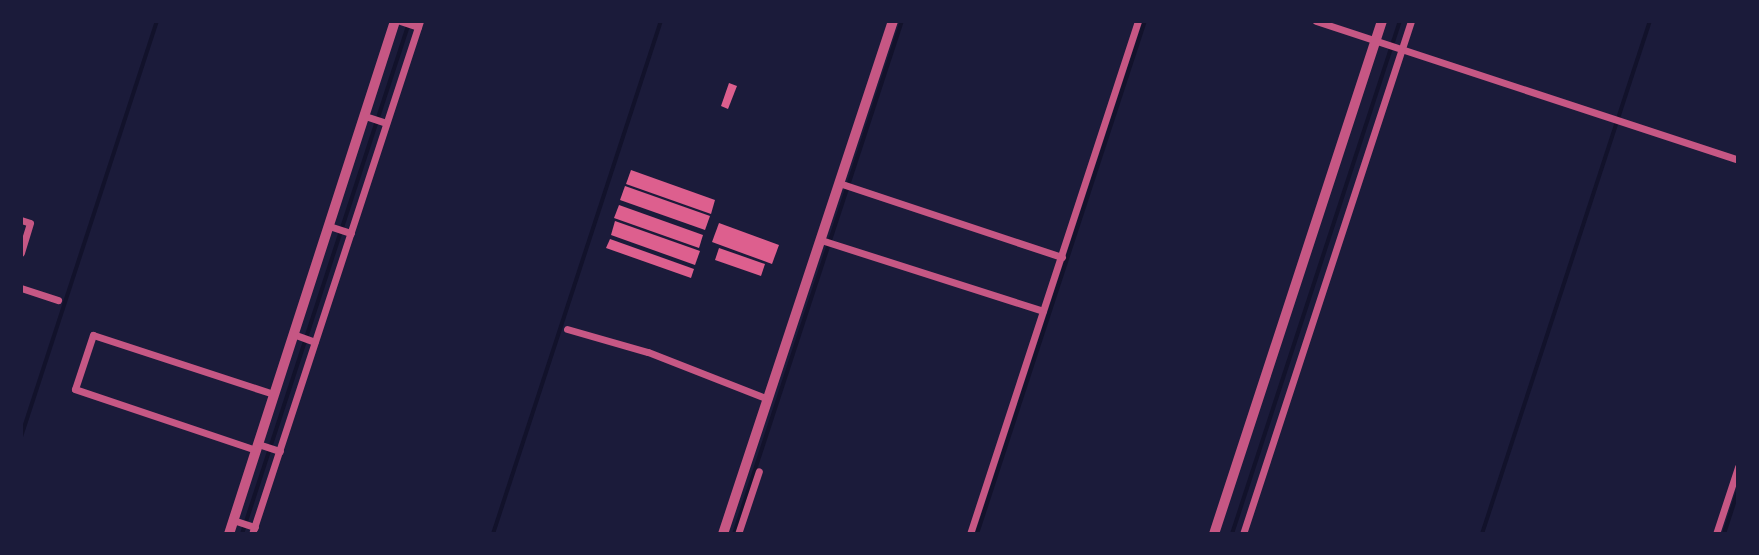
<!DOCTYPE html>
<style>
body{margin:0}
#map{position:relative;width:1759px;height:555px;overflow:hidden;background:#1b1b3a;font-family:Spectral,serif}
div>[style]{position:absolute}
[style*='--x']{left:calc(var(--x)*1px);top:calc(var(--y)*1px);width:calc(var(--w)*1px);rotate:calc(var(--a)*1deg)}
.stream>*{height:3.5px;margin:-1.75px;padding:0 1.75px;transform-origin:1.75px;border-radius:1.75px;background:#12122b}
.building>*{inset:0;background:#dd5f8e}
.minor>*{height:7px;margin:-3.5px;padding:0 3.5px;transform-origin:3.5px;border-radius:3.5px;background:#c65784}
.tertiary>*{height:10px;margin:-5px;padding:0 5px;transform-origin:5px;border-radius:5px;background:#c65784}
span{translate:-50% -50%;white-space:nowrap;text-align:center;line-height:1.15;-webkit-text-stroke:7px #1b1b3a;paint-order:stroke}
.frame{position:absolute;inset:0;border:23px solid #1b1b3a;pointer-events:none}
</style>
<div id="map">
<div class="stream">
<div style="--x:21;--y:437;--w:438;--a:-71.9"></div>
<div style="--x:242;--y:534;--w:538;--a:-71.9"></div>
<div style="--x:493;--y:534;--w:540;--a:-71.87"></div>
<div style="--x:734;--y:534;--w:540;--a:-71.87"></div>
<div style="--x:977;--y:534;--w:540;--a:-71.87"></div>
<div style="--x:1232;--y:534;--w:540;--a:-71.87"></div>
<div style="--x:1482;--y:534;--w:540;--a:-71.87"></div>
<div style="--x:1724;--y:534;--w:45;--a:-72"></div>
</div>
<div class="building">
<div style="clip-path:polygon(729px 83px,737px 86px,728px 109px,721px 106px)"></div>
<div style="clip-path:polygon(631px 170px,715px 200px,711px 214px,626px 184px)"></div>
<div style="clip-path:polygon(625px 186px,710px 216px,705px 230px,620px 200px)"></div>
<div style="clip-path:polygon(619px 205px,703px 235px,699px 248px,614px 218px)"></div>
<div style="clip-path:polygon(615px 221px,700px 251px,695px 265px,611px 235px)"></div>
<div style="clip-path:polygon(719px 223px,779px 245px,772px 264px,712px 242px)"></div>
<div style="clip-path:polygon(610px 239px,694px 269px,691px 278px,606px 248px)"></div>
<div style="clip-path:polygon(719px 248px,765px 264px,761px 276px,715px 260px)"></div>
</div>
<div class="minor">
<div style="--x:400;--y:21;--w:19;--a:18"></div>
<div style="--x:1316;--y:21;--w:444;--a:18.2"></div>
<div style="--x:365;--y:116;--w:22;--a:18"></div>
<div style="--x:839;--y:183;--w:235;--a:18.4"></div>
<div style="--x:21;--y:220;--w:9;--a:18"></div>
<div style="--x:30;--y:223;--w:31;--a:107"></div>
<div style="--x:329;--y:226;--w:23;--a:18"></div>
<div style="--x:821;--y:240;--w:233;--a:17.7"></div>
<div style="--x:21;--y:288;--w:39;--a:18"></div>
<div style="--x:567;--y:329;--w:84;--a:15.9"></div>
<div style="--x:648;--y:352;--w:129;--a:21.4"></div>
<div style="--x:293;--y:334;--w:23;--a:20"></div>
<div style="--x:258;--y:444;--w:23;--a:18"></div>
<div style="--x:256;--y:450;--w:191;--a:-161.4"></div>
<div style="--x:75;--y:389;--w:57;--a:-71.6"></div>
<div style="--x:93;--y:335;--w:190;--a:18.1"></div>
<div style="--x:233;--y:520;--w:23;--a:18"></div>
<div style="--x:252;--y:534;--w:540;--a:-71.87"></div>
<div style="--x:738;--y:534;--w:66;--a:-71.6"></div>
<div style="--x:970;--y:534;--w:540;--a:-71.87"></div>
<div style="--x:1243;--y:534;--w:540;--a:-71.87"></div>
<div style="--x:1716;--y:534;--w:71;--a:-71.8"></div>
</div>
<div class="tertiary">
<div style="--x:229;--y:534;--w:539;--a:-72.07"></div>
<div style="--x:723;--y:534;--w:540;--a:-71.67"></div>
<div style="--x:1214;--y:534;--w:540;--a:-71.87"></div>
</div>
<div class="frame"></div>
</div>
